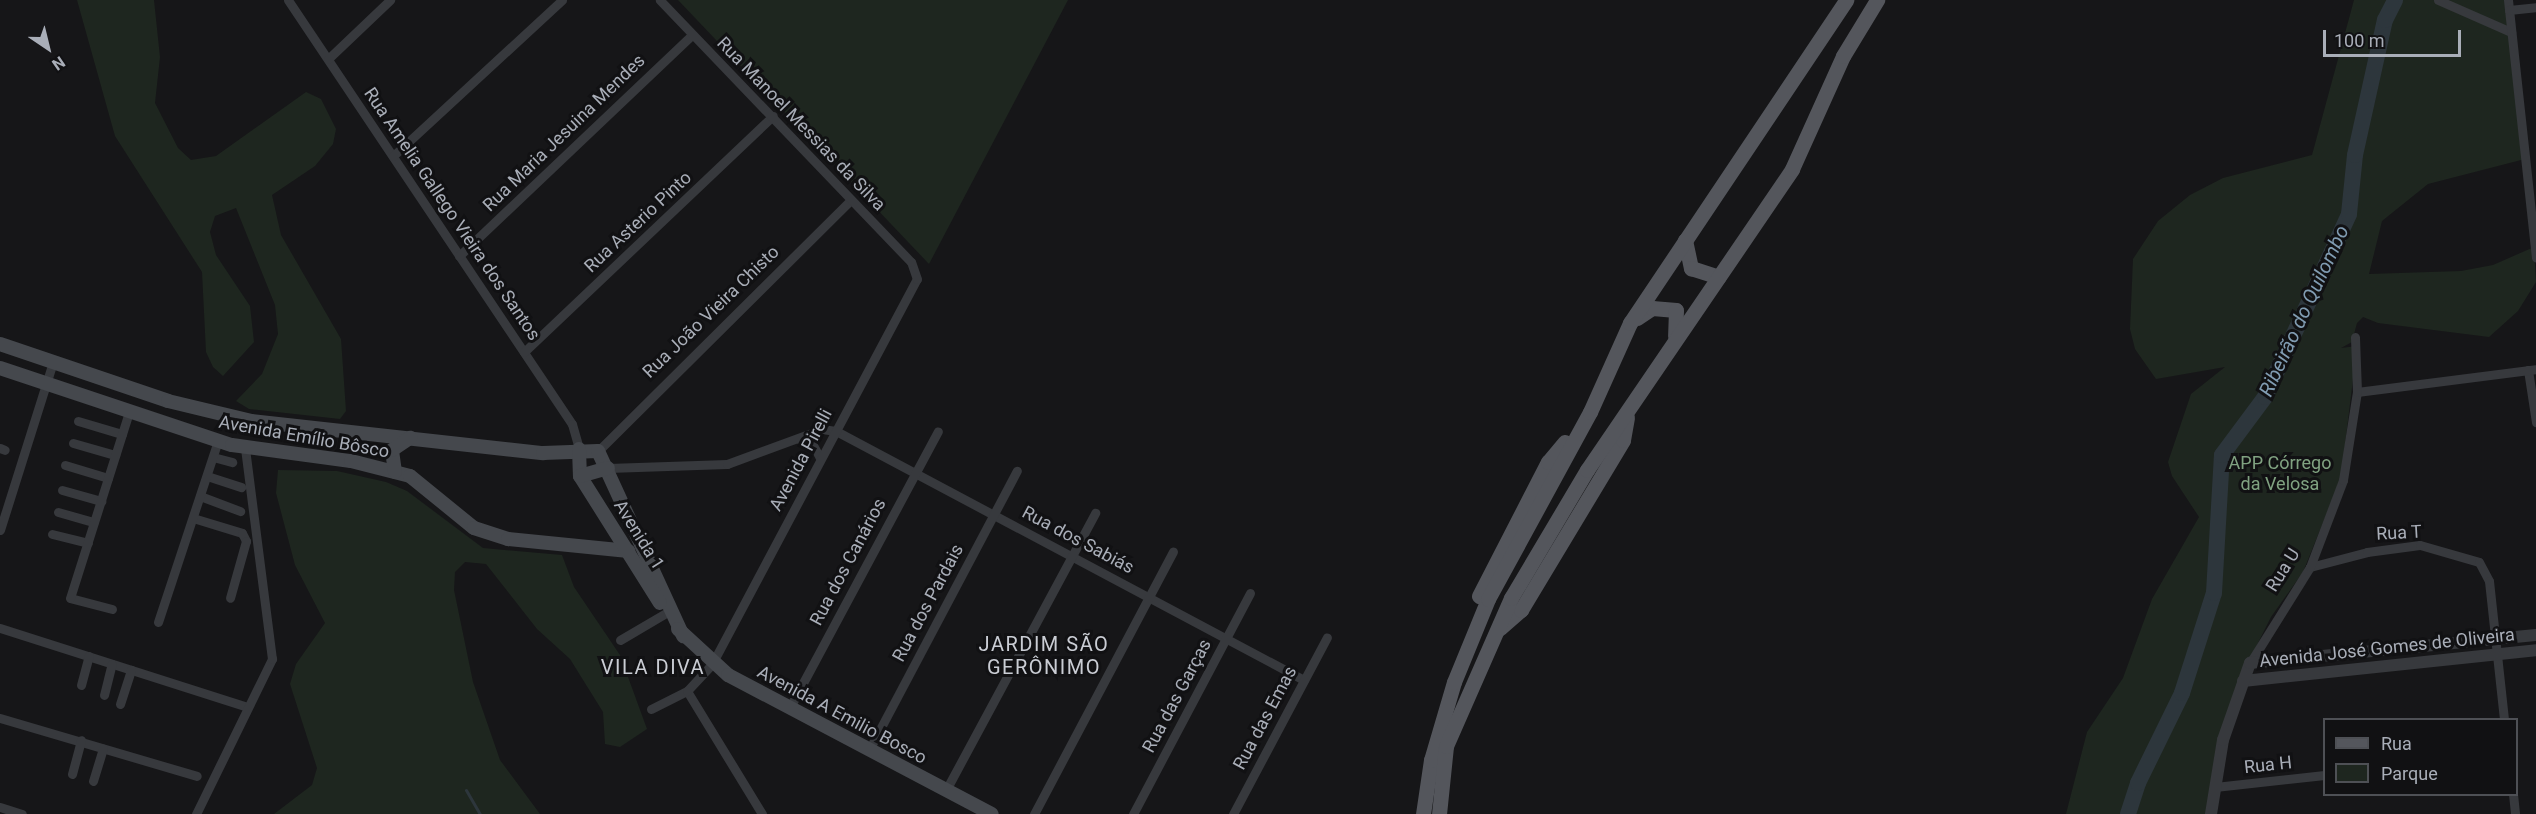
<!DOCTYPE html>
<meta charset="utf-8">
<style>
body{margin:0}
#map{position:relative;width:2536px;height:814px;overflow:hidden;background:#161618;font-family:Roboto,sans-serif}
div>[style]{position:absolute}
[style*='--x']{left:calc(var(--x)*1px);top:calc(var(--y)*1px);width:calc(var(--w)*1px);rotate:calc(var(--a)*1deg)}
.green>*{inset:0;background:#1e261f}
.stream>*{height:3px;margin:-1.5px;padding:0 1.5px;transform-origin:1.5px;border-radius:1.5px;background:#2d363c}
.river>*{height:16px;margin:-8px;padding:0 8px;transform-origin:8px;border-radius:8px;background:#2d363c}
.minor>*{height:9px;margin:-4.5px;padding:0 4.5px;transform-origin:4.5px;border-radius:4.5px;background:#37393d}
.tertiary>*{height:12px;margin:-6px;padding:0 6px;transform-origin:6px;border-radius:6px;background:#37393d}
.secondary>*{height:14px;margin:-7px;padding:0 7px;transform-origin:7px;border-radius:7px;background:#45484d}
.primary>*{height:15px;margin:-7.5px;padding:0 7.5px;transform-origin:7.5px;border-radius:7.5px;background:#54565c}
span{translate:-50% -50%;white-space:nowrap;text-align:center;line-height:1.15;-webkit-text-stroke:6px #111113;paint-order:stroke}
.street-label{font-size:18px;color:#a9aeb8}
.park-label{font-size:18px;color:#80a281}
.water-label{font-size:20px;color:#819cb2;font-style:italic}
.neighbourhood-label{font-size:20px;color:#cacdd4;letter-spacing:1.5px}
.legend{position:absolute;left:2323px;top:718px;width:195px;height:78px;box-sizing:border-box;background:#111113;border:2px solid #4e5055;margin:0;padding:8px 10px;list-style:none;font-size:18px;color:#a9aeb8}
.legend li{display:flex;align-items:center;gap:12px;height:30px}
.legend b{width:30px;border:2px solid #4e5055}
.north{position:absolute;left:18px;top:18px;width:60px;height:60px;-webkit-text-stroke:4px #111113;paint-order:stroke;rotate:145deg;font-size:16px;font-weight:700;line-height:24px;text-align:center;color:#a9aeb8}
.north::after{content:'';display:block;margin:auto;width:21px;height:27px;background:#a9aeb8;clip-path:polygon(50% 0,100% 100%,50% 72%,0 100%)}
.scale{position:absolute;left:2323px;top:30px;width:138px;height:27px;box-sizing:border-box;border:3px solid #a9aeb8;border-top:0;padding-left:8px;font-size:18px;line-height:21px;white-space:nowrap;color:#a9aeb8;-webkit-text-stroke:4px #111113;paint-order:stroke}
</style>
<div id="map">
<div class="green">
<div style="clip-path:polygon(77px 0,154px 0,160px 57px,155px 103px,178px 148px,191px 160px,216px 156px,306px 92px,321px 99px,336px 129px,333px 144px,315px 166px,272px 195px,281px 235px,341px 339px,346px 411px,340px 419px,249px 409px,236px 401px,262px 374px,278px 334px,275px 305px,236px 208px,215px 216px,210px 232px,216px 255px,250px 306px,254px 342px,223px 376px,213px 367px,206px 352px,202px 272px,115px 136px)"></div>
<div style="clip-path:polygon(678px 0,1068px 0,929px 264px)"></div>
<div style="clip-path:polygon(2354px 0,2508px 0,2525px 159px,2428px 184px,2382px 221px,2369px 274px,2461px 271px,2493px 265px,2534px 247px,2536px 282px,2518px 311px,2489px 337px,2378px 323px,2363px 317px,2357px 323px,2352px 342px,2341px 348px,2357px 346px,2341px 478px,2303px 572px,2271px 617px,2235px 689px,2206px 814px,2066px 814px,2087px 732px,2123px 678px,2152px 599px,2199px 517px,2172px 476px,2168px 462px,2191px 394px,2225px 367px,2156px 379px,2135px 349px,2130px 329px,2133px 259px,2158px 221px,2190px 195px,2223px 178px,2312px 155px)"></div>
<div style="clip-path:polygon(278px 470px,337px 471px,386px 482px,407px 491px,483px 548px,562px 555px,574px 587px,620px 655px,647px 729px,620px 747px,605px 744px,603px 712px,570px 659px,537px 629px,486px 564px,465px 562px,455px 572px,454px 590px,473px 682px,500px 760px,540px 814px,274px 814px,312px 785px,317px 768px,290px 684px,296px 664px,325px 623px,295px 565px,276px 493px)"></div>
</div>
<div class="stream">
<div style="--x:466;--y:790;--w:28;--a:60"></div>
</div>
<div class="river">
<div style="--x:2128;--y:814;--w:33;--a:-72"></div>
<div style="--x:2138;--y:783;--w:100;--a:-63.9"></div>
<div style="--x:2182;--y:693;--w:105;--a:-72.3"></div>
<div style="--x:2214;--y:593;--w:138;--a:-86.7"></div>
<div style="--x:2222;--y:455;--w:72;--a:-53.4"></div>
<div style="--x:2265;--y:397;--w:201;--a:-65.3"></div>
<div style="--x:2349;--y:214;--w:59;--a:-84.2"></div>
<div style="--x:2355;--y:155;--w:138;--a:-77.5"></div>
<div style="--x:2385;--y:20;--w:22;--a:-63"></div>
</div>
<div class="minor">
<div style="--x:288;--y:0;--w:510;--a:56.19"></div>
<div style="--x:572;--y:424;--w:26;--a:74"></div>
<div style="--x:2438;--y:0;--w:80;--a:23.7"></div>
<div style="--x:2508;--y:0;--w:259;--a:83.8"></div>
<div style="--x:2509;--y:10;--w:27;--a:-6"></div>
<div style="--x:328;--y:59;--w:86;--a:-43.6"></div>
<div style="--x:393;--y:156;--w:230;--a:-42.7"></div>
<div style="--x:459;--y:256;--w:321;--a:-43.5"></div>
<div style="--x:524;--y:352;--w:343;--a:-43.5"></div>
<div style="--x:2528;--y:370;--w:53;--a:81.3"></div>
<div style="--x:2357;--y:392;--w:180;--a:-7.3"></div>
<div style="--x:78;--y:421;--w:46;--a:16.5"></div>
<div style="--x:801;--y:441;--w:11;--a:10"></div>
<div style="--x:812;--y:443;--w:17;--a:62"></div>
<div style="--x:73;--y:443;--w:44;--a:15.9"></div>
<div style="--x:0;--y:448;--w:5;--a:22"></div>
<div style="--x:598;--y:451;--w:356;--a:-44.8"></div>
<div style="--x:213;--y:457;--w:20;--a:15"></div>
<div style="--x:65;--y:465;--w:45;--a:16.8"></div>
<div style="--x:608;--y:468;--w:119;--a:-1.9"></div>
<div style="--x:727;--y:464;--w:101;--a:-20.2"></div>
<div style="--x:822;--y:429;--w:14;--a:8"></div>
<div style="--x:836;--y:431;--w:530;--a:28.02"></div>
<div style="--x:207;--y:476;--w:36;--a:18"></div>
<div style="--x:62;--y:490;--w:41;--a:15.8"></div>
<div style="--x:200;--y:496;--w:43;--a:20.6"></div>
<div style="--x:58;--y:512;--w:37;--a:16"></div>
<div style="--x:193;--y:518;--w:51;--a:17"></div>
<div style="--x:242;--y:533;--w:9;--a:63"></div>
<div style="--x:246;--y:541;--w:59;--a:105.7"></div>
<div style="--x:0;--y:530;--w:176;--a:-72.5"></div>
<div style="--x:52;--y:534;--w:37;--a:14"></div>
<div style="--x:2310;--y:567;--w:59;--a:-14.7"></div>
<div style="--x:2367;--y:552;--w:53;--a:-7.5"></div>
<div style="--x:2420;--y:545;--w:61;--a:16.1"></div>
<div style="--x:2479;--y:562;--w:21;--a:62"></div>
<div style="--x:2489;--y:581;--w:140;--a:83.8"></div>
<div style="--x:112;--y:609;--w:43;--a:-165.3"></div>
<div style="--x:70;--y:598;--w:195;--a:-72.4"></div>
<div style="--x:158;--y:622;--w:191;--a:-71.7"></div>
<div style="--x:0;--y:628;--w:259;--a:17.7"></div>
<div style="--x:620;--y:640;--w:53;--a:-30.4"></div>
<div style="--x:2250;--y:663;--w:113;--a:-58"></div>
<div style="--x:2310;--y:567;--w:93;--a:-69.2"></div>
<div style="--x:2343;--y:480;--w:89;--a:-81"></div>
<div style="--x:2357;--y:392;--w:55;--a:-92.1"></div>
<div style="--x:81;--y:685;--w:30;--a:-75"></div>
<div style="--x:687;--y:691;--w:144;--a:58.6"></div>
<div style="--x:104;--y:695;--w:32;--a:-76"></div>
<div style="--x:120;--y:704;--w:36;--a:-72"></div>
<div style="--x:651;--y:709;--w:40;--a:-26.6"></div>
<div style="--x:687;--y:691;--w:37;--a:-47"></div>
<div style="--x:712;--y:664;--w:436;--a:-62"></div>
<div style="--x:917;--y:279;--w:18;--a:-109"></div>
<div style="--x:911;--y:262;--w:363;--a:-133.8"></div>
<div style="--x:789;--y:709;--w:315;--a:-61.8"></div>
<div style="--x:0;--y:718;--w:205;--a:16.4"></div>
<div style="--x:869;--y:750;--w:316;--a:-62.1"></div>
<div style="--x:72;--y:774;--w:35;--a:-75"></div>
<div style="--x:93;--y:781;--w:34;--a:-73"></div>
<div style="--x:2215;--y:787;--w:110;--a:-6.3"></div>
<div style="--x:946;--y:790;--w:315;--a:-61.7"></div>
<div style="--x:2513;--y:794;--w:20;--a:84"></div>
<div style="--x:0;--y:807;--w:23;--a:18"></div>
<div style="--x:196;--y:814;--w:173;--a:-63.9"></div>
<div style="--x:272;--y:659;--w:213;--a:-97.3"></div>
<div style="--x:1034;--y:814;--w:297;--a:-62.1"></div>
<div style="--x:1133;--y:814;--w:250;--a:-62.1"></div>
<div style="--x:1233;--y:814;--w:200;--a:-62"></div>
</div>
<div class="tertiary">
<div style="--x:2243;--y:681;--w:295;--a:-6"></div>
<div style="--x:2211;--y:814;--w:75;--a:-80.8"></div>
<div style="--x:2223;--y:740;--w:82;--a:-70.7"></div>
<div style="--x:2250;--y:663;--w:287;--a:-5.6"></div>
</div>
<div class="secondary">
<div style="--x:0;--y:344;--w:177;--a:18.7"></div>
<div style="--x:168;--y:401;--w:85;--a:13.5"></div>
<div style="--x:251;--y:421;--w:294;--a:6.3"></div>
<div style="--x:543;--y:453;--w:55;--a:-2.1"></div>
<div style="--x:598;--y:451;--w:204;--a:65.3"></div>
<div style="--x:0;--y:368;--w:244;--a:18.4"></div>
<div style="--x:232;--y:445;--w:120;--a:7.7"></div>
<div style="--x:351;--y:461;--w:61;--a:14.3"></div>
<div style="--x:410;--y:476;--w:82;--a:39.1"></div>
<div style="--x:474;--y:528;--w:36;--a:18"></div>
<div style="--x:508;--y:539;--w:121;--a:5.7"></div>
<div style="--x:579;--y:449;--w:27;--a:88"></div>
<div style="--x:580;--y:476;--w:150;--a:57.8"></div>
<div style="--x:395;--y:472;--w:22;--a:-98"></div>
<div style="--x:392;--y:450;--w:22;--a:-34"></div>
<div style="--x:580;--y:476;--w:29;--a:-16"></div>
<div style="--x:678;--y:629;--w:68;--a:42.6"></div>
<div style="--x:728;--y:675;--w:298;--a:27.8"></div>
</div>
<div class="primary">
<div style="--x:1685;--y:240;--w:29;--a:78"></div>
<div style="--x:1691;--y:268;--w:29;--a:18"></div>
<div style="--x:1637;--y:318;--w:18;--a:-34"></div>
<div style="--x:1652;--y:308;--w:24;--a:5"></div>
<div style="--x:1676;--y:310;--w:26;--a:92"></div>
<div style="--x:1479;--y:596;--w:151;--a:-62.8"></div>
<div style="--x:1548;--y:462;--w:26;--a:-50"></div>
<div style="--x:1500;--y:628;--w:28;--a:-41"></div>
<div style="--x:1521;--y:610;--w:198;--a:-59"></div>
<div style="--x:1623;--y:440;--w:23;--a:-80"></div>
<div style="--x:1423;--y:814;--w:55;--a:-81.6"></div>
<div style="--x:1431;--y:760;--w:81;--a:-73.6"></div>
<div style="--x:1454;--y:682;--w:90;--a:-67.7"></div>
<div style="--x:1488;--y:599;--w:213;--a:-61.4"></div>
<div style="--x:1590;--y:412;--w:98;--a:-65.8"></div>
<div style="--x:1630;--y:323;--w:389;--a:-56.2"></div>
<div style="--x:1439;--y:814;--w:68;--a:-84.1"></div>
<div style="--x:1446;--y:746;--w:162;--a:-66.3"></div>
<div style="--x:1511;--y:598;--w:149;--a:-59.3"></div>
<div style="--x:1587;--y:470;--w:364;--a:-55.7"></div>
<div style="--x:1792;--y:169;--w:124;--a:-65.7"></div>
<div style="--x:1843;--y:56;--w:66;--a:-58.7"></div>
</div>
<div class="street-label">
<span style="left:801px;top:124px;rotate:46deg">Rua Manoel Messias da Silva</span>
<span style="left:564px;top:133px;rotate:-44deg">Rua Maria Jesuina Mendes</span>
<span style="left:452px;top:214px;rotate:56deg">Rua Amelia Gallego Vieira dos Santos</span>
<span style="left:638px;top:222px;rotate:-43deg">Rua Asterio Pinto</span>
<span style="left:711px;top:312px;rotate:-44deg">Rua João Vieira Chisto</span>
<span style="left:304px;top:437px;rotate:10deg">Avenida Emílio Bôsco</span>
<span style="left:801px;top:460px;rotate:-62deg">Avenida Pirelli</span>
<span style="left:2399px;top:533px;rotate:-3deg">Rua T</span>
<span style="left:639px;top:535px;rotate:58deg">Avenida 1</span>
<span style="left:1078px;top:540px;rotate:28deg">Rua dos Sabiás</span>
<span style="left:848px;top:562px;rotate:-62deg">Rua dos Canários</span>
<span style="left:2283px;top:570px;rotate:-58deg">Rua U</span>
<span style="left:928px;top:603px;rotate:-62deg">Rua dos Pardais</span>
<span style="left:2387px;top:648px;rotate:-6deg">Avenida José Gomes de Oliveira</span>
<span style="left:1177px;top:696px;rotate:-62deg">Rua das Garças</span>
<span style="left:842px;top:715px;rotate:28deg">Avenida A Emilio Bosco</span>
<span style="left:1265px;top:718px;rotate:-62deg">Rua das Emas</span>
<span style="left:2268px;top:765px;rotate:-6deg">Rua H</span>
</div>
<div class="park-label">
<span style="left:2280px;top:474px">APP Córrego<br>da Velosa</span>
</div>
<div class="water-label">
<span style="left:2304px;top:311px;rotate:-65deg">Ribeirão do Quilombo</span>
</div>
<div class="neighbourhood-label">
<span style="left:1044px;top:656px">JARDIM SÃO<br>GERÔNIMO</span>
<span style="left:653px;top:667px">VILA DIVA</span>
</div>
<ul class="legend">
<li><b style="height:8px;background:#54565c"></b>Rua</li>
<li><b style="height:16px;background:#1e261f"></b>Parque</li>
</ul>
<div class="north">N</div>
<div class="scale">100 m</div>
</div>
